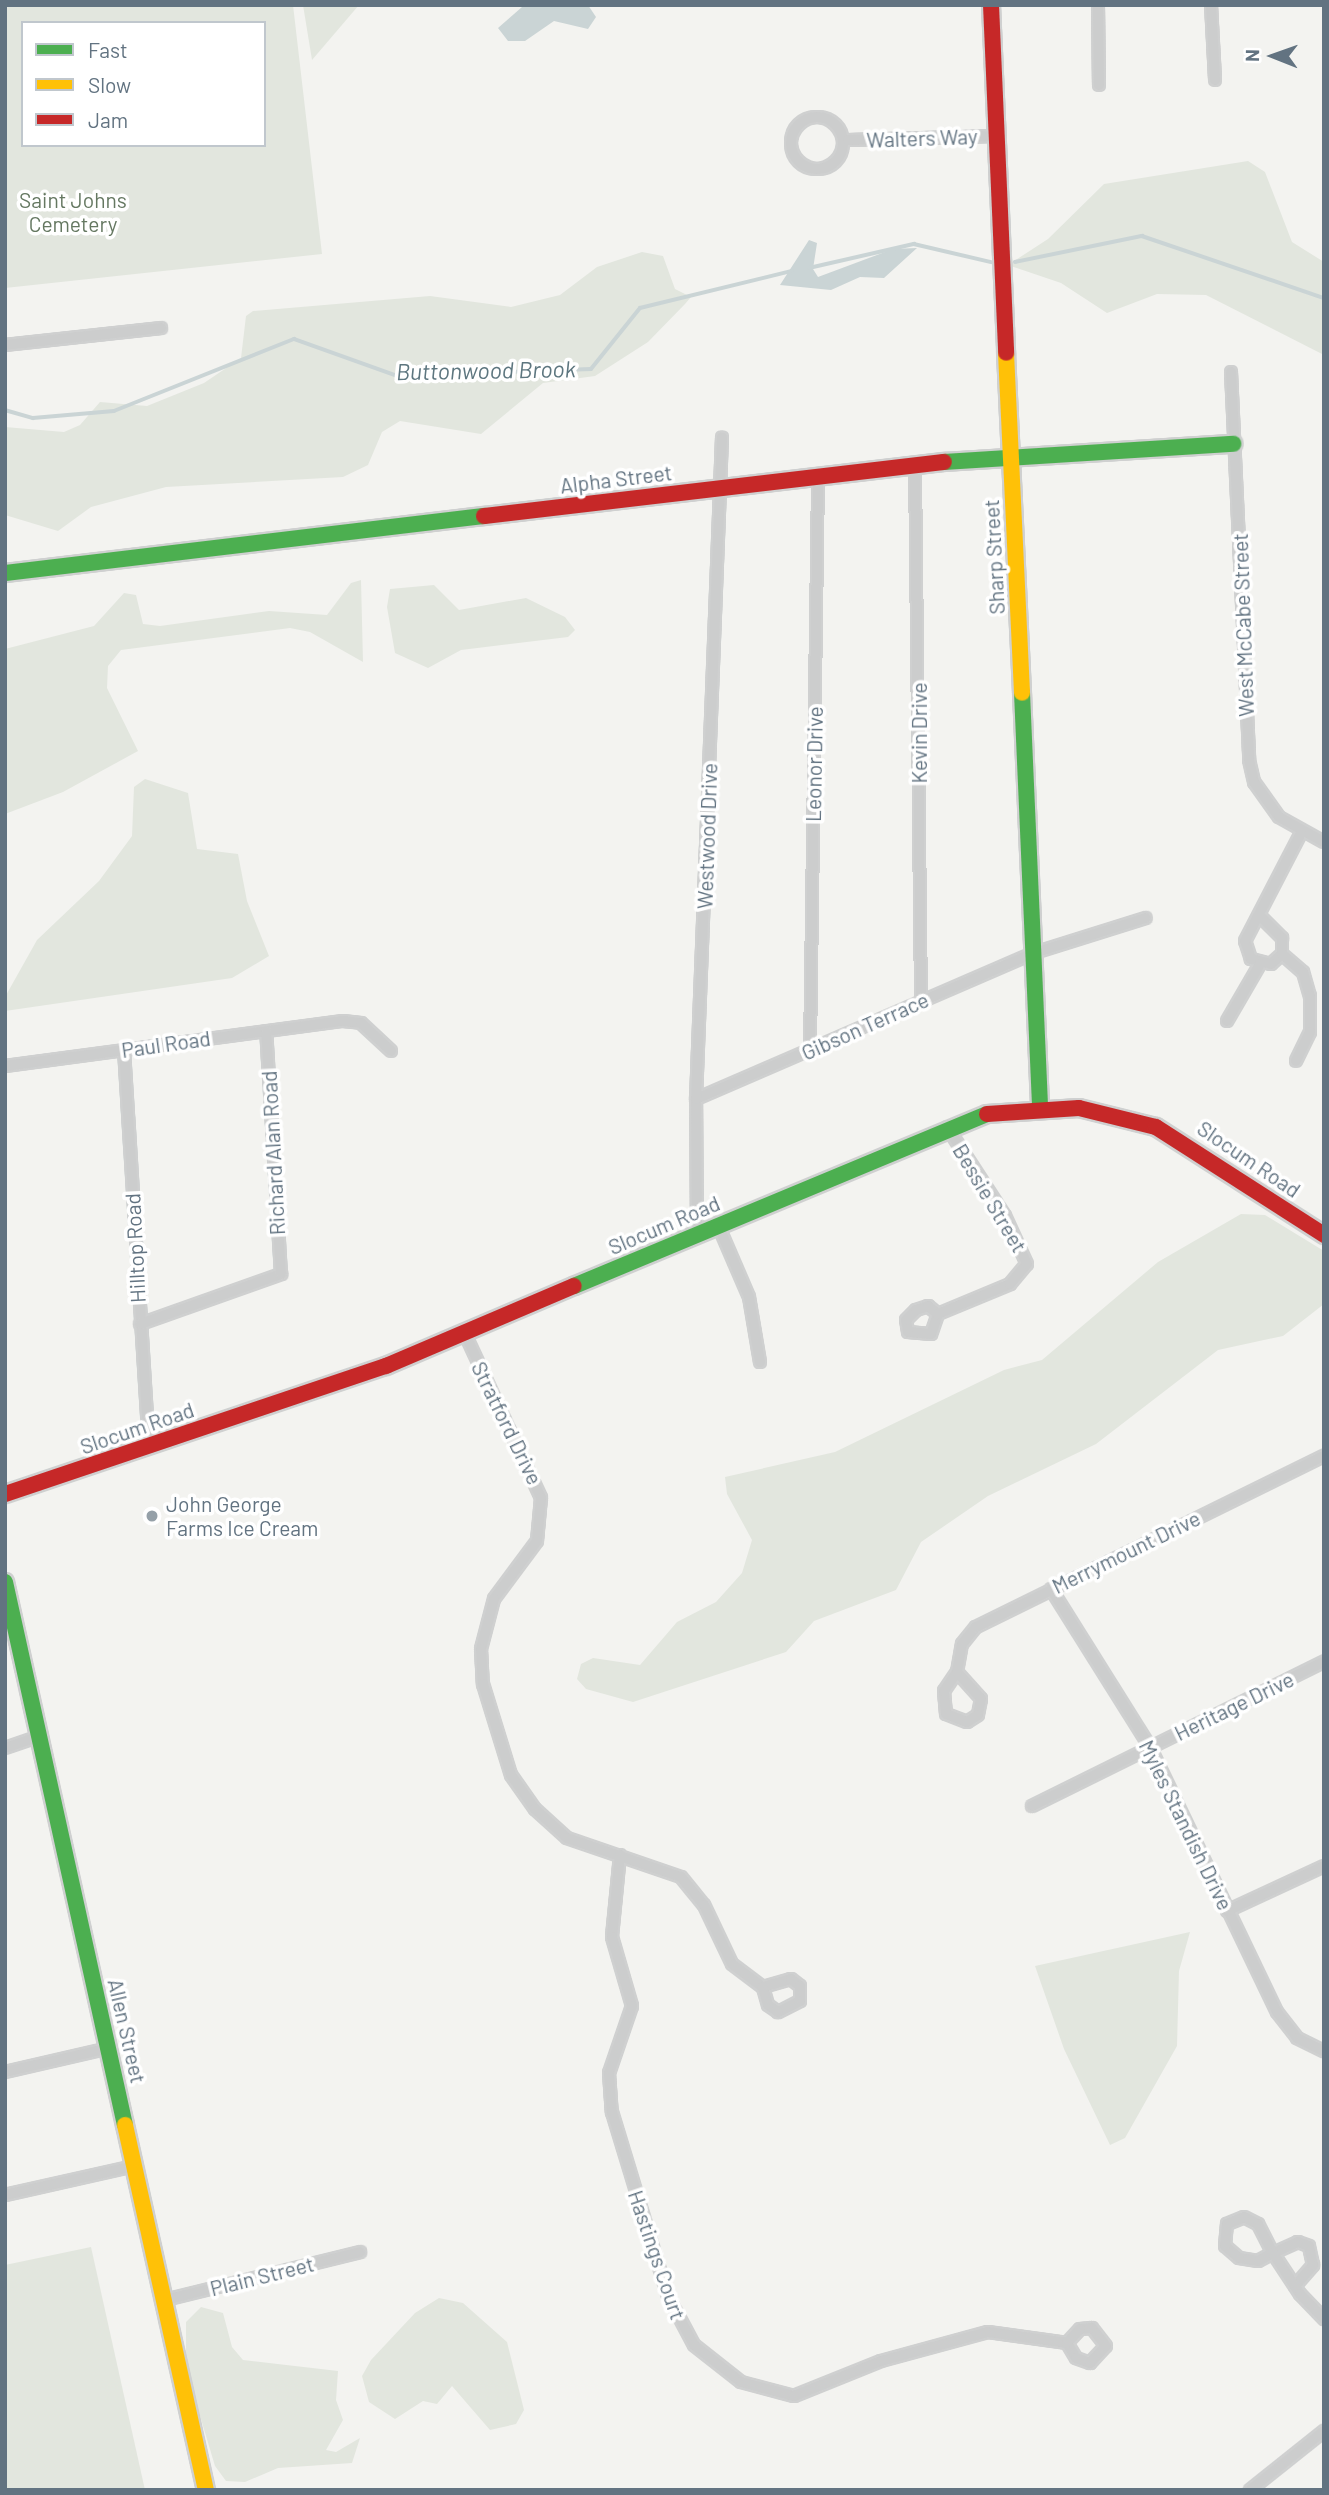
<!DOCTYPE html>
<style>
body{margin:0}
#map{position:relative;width:1329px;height:2495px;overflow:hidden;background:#f3f3f0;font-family:Barlow,sans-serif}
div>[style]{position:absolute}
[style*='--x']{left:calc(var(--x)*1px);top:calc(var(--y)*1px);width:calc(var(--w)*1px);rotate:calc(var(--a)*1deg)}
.green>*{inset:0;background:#e2e6de}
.water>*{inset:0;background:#cad4d5}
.stream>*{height:3.5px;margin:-1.75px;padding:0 1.75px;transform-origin:1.75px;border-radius:1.75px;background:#cad4d5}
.roads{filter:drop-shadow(2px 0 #cfd0d0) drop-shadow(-2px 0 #cfd0d0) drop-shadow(0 2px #cfd0d0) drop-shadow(0 -2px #cfd0d0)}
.street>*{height:10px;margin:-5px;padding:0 5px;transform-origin:5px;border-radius:5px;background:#cccdcd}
.street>.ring{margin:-5px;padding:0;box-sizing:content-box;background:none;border:10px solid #cccdcd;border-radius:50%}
.fast>*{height:16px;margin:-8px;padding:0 8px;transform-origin:8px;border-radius:8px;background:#4caf50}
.slow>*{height:16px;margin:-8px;padding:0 8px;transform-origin:8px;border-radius:8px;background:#ffc107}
.jam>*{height:16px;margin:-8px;padding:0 8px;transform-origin:8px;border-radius:8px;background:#c62828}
.dots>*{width:19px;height:19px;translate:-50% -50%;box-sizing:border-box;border:4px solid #fff;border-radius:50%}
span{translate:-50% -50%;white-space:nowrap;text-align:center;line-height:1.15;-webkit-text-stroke:7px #fff;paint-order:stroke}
.street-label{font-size:21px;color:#627381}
.park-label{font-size:21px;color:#657861}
.poi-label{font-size:21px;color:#627381}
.left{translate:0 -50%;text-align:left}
.water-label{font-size:23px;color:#5d767f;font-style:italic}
.frame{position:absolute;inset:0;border:7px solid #627381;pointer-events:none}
.legend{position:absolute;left:21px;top:21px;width:245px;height:126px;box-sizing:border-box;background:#fff;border:2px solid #c0c7cd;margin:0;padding:9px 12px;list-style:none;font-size:21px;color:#627381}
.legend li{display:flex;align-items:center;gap:14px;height:35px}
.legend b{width:35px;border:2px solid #c0c7cd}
.north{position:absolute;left:1238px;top:21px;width:70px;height:70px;-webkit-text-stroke:5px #fff;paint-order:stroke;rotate:271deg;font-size:19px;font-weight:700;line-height:28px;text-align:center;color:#627381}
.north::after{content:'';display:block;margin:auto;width:24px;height:32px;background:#627381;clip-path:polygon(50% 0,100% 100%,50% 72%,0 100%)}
</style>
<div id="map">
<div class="green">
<div style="clip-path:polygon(evenodd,5px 5px,293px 5px,322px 254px,5px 288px,5px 5px,23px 23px,264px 23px,264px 145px,23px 145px,23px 23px)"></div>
<div style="clip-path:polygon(303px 5px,359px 5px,312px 60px)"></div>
<div style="clip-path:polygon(1248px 161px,1265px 172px,1292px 242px,1324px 262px,1324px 355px,1206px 295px,1157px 294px,1107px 313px,1061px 283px,1008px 265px,1048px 239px,1104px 184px)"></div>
<div style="clip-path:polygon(642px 252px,663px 256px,675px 289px,691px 297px,685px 304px,648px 342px,595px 376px,543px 383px,481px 434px,400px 421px,382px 432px,368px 465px,343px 477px,166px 487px,91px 507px,58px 531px,5px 515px,5px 427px,64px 432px,80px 425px,100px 402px,147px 406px,204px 383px,241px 358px,246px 316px,253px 311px,430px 296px,511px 307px,560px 295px,597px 267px)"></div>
<div style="clip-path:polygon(361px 580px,363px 662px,310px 632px,290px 628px,121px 650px,108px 666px,107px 688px,138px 751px,63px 792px,5px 814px,5px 649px,94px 626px,124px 593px,136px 595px,143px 624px,160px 626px,269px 611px,327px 615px,351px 583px)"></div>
<div style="clip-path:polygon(434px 585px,459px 610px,526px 598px,565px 617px,575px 630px,568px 637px,461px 650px,428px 668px,395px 653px,387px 607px,390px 589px)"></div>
<div style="clip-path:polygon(145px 779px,188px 793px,197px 849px,238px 854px,247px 901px,269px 956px,232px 978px,5px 1011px,5px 997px,37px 940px,99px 881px,132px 836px,134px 787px)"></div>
<div style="clip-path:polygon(1241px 1214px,1265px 1215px,1324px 1251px,1324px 1304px,1283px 1336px,1218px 1350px,1096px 1444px,988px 1496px,921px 1542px,896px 1590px,814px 1621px,786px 1652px,633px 1702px,586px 1689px,577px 1679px,581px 1664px,593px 1658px,640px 1665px,677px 1622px,716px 1602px,742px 1573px,752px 1540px,727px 1494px,725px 1477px,835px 1452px,1004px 1370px,1042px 1360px,1158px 1262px)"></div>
<div style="clip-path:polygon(1190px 1932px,1179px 1971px,1177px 2046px,1125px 2138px,1110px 2145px,1064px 2049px,1035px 1966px)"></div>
<div style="clip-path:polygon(91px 2247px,145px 2490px,5px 2490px,5px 2265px)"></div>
<div style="clip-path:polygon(439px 2298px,463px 2303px,507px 2342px,524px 2410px,516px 2424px,490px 2430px,452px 2386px,437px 2404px,423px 2401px,395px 2419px,369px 2402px,362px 2376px,371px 2360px,415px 2313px)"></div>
<div style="clip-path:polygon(201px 2307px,223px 2313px,232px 2347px,243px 2360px,338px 2371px,336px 2400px,343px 2420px,326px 2450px,336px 2452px,360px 2438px,352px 2463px,278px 2468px,245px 2482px,226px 2481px,215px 2466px,186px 2369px,186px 2322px)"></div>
</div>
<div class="water">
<div style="clip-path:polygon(588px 5px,596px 17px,588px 29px,554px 21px,525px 41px,508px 41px,498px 28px,522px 7px)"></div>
<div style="clip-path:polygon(809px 240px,817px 243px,813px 269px,818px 277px,893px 249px,917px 248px,884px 278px,860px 277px,831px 290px,780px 285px)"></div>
</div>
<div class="stream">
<div style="--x:1015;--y:262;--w:130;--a:-11.6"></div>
<div style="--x:1142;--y:236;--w:192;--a:18.8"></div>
<div style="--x:809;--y:268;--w:108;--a:-12.9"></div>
<div style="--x:914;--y:244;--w:79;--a:13.2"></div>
<div style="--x:5;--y:410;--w:29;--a:16"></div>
<div style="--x:33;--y:418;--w:81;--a:-4.9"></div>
<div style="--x:114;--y:411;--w:194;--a:-21.8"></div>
<div style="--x:294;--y:339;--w:110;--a:19.6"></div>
<div style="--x:398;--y:376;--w:193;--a:-2.1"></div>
<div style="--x:591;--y:369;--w:78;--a:-51.2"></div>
<div style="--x:640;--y:308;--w:156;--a:-13.7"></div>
</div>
<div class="roads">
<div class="street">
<div style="--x:1098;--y:5;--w:80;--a:89.3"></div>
<div style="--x:1211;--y:5;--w:75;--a:86.9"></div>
<div class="ring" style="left:791px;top:117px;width:42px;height:42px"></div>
<div style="--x:848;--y:140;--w:149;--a:-1.5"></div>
<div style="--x:5;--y:345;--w:157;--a:-6.2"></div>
<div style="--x:1231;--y:372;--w:388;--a:87.3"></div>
<div style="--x:1249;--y:760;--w:23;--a:77"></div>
<div style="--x:1254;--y:782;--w:43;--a:54.5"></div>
<div style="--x:1279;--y:817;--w:51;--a:29.1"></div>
<div style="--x:915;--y:465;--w:536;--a:89.36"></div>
<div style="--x:1259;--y:915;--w:33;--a:45"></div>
<div style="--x:1282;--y:938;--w:16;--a:90"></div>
<div style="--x:1282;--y:954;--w:15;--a:138"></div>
<div style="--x:1271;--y:964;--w:21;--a:-166"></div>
<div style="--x:1251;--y:959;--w:19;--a:-108"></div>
<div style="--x:1245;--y:941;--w:122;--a:-62.6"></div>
<div style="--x:1282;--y:954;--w:28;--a:41"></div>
<div style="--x:1303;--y:972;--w:25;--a:74"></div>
<div style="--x:1310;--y:996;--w:36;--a:90"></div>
<div style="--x:1310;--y:1032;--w:32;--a:116"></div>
<div style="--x:1227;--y:1021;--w:66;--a:-59.9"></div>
<div style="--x:124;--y:1050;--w:397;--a:86.4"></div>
<div style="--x:810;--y:1051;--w:574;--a:-89.2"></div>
<div style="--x:5;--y:1066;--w:341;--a:-7.6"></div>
<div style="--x:343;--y:1021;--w:18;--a:6"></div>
<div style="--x:361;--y:1023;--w:41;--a:43"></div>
<div style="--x:696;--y:1099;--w:368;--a:-23.4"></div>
<div style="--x:1034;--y:953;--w:117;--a:-17.4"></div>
<div style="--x:718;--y:1225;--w:78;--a:66.7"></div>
<div style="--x:749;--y:1297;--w:66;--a:80.4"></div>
<div style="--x:697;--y:1233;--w:134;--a:-90.4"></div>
<div style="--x:696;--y:1099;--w:662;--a:-87.75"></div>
<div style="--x:938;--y:1314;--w:21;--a:109"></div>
<div style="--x:931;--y:1334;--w:23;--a:-175"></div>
<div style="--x:908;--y:1332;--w:12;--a:-99"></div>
<div style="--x:906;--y:1320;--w:14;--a:-45"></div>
<div style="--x:916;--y:1310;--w:13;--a:-18"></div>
<div style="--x:928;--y:1306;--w:13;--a:39"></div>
<div style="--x:938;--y:1314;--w:78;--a:-22.6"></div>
<div style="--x:1010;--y:1284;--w:26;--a:-50"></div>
<div style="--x:1027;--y:1264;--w:53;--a:-114.6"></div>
<div style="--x:1005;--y:1216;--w:106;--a:-123.1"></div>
<div style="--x:140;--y:1324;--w:150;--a:-19.5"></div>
<div style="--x:281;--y:1274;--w:243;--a:-93.5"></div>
<div style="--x:465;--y:1334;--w:181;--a:65.1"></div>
<div style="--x:541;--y:1498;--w:43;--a:95.3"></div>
<div style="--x:537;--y:1541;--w:72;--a:126.6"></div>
<div style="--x:494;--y:1599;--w:52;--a:104.6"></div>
<div style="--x:481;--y:1649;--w:35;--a:87"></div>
<div style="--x:483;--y:1684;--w:95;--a:72.9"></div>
<div style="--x:511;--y:1775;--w:42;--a:54.8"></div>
<div style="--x:535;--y:1809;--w:43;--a:42.2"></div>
<div style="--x:567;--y:1838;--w:120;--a:18.9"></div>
<div style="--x:681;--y:1877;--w:36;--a:51"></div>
<div style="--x:704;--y:1905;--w:65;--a:64.6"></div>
<div style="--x:732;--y:1964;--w:39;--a:37"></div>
<div style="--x:763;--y:1987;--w:29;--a:-16"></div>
<div style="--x:791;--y:1979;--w:11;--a:38"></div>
<div style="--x:800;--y:1986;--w:15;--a:90"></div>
<div style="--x:800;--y:2001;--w:25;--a:153"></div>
<div style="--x:778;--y:2012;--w:12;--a:-145"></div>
<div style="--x:768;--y:2005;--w:19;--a:-106"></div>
<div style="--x:1051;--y:1589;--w:186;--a:57.9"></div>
<div style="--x:1150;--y:1747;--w:294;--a:64.4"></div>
<div style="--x:1277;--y:2012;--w:33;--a:52"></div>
<div style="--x:1297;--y:2038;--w:30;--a:26"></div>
<div style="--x:957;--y:1672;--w:36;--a:48"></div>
<div style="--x:981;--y:1699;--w:16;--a:101"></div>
<div style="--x:978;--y:1715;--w:13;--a:148"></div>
<div style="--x:967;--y:1722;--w:22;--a:-159"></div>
<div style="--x:946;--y:1714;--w:23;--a:-95"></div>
<div style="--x:944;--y:1691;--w:23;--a:-56"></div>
<div style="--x:957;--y:1672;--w:28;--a:-80"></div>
<div style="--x:962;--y:1644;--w:22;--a:-51"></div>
<div style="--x:976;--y:1627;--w:388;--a:-26.2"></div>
<div style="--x:5;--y:1748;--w:36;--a:-19"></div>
<div style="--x:1032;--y:1806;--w:326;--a:-26.3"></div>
<div style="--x:620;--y:1855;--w:82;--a:95.6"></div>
<div style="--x:612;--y:1937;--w:72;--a:73.8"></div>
<div style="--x:632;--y:2006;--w:71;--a:108.9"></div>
<div style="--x:609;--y:2073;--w:39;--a:86"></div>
<div style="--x:612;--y:2112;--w:192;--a:73.1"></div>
<div style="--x:668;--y:2296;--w:55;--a:62"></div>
<div style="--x:694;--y:2345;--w:60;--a:38.2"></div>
<div style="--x:741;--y:2382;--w:55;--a:14.8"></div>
<div style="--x:794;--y:2396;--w:94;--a:-21.9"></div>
<div style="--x:881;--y:2361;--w:111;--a:-15.2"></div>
<div style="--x:988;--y:2332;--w:80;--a:7.9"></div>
<div style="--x:1067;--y:2343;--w:17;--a:59"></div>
<div style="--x:1076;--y:2358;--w:15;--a:20"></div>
<div style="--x:1090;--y:2363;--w:23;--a:-47"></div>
<div style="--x:1106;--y:2346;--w:23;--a:-128"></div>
<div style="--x:1092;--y:2328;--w:12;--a:175"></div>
<div style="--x:1080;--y:2329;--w:19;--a:133"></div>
<div style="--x:1227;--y:1911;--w:107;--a:-24.9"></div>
<div style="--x:5;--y:2072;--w:107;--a:-13"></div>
<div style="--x:5;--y:2195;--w:133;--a:-12.6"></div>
<div style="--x:1295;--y:2286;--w:28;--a:-49"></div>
<div style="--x:1313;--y:2265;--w:19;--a:-102"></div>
<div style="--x:1309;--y:2246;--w:12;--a:-160"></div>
<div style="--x:1298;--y:2242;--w:27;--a:156"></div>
<div style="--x:1273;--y:2253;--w:17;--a:152"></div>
<div style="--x:1258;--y:2261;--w:19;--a:-171"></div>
<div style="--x:1239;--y:2258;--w:18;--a:-139"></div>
<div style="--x:1225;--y:2246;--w:22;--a:-85"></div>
<div style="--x:1227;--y:2224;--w:18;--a:-22"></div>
<div style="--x:1244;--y:2217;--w:16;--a:27"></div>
<div style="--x:1258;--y:2224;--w:33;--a:63"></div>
<div style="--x:1273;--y:2253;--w:49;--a:56.6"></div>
<div style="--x:1300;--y:2294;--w:35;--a:46"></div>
<div style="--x:165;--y:2300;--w:201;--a:-13.8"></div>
<div style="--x:1250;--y:2490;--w:95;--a:-38.6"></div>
</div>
<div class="fast">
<div style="--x:944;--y:462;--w:290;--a:-3.6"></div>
<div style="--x:5;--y:573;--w:482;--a:-6.8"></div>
<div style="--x:1022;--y:693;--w:414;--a:87.5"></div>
<div style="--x:574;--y:1286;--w:447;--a:-22.6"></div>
<div style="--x:5;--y:1582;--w:556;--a:77.54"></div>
</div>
<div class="slow">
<div style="--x:1006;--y:353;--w:340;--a:87.3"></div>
<div style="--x:125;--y:2125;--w:374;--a:77.5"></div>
</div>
<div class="jam">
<div style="--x:991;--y:5;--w:348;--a:87.5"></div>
<div style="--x:484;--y:516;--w:463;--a:-6.7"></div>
<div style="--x:987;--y:1114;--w:92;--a:-3.7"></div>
<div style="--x:1079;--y:1108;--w:79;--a:13.9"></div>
<div style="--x:1156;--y:1127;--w:200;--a:32.7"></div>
<div style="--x:5;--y:1494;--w:402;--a:-18.6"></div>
<div style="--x:386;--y:1366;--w:204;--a:-23.1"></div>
</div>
</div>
<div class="dots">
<div style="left:152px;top:1516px;background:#95a0a8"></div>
</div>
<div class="street-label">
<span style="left:922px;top:138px;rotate:-2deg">Walters Way</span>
<span style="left:616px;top:479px;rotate:-7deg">Alpha Street</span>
<span style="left:994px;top:557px;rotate:-93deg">Sharp Street</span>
<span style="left:1243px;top:625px;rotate:-92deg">West McCabe Street</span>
<span style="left:919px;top:733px;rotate:-90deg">Kevin Drive</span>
<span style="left:814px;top:764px;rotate:-89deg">Leonor Drive</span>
<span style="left:707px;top:836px;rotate:-88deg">Westwood Drive</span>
<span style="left:865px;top:1026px;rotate:-24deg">Gibson Terrace</span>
<span style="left:166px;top:1044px;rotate:-8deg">Paul Road</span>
<span style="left:273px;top:1153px;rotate:-93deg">Richard Alan Road</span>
<span style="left:1249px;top:1159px;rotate:34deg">Slocum Road</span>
<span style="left:990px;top:1198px;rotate:59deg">Bessie Street</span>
<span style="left:664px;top:1225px;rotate:-23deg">Slocum Road</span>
<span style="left:135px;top:1248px;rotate:-93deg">Hilltop Road</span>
<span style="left:507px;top:1423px;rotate:64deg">Stratford Drive</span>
<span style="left:137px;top:1428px;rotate:-19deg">Slocum Road</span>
<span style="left:1126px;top:1552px;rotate:-26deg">Merrymount Drive</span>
<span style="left:1234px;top:1706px;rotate:-26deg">Heritage Drive</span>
<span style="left:1186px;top:1825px;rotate:64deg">Myles Standish Drive</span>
<span style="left:127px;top:2031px;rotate:77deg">Allen Street</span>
<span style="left:657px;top:2255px;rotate:71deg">Hastings Court</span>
<span style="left:262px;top:2276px;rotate:-14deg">Plain Street</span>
</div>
<div class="park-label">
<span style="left:73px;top:212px">Saint Johns<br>Cemetery</span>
</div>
<div class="poi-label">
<span class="left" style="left:166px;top:1516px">John George<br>Farms Ice Cream</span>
</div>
<div class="water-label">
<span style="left:486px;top:370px;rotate:-1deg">Buttonwood Brook</span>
</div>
<div class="frame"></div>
<ul class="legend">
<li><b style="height:9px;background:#4caf50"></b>Fast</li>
<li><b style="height:9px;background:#ffc107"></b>Slow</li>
<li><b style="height:9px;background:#c62828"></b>Jam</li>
</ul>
<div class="north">N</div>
</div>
